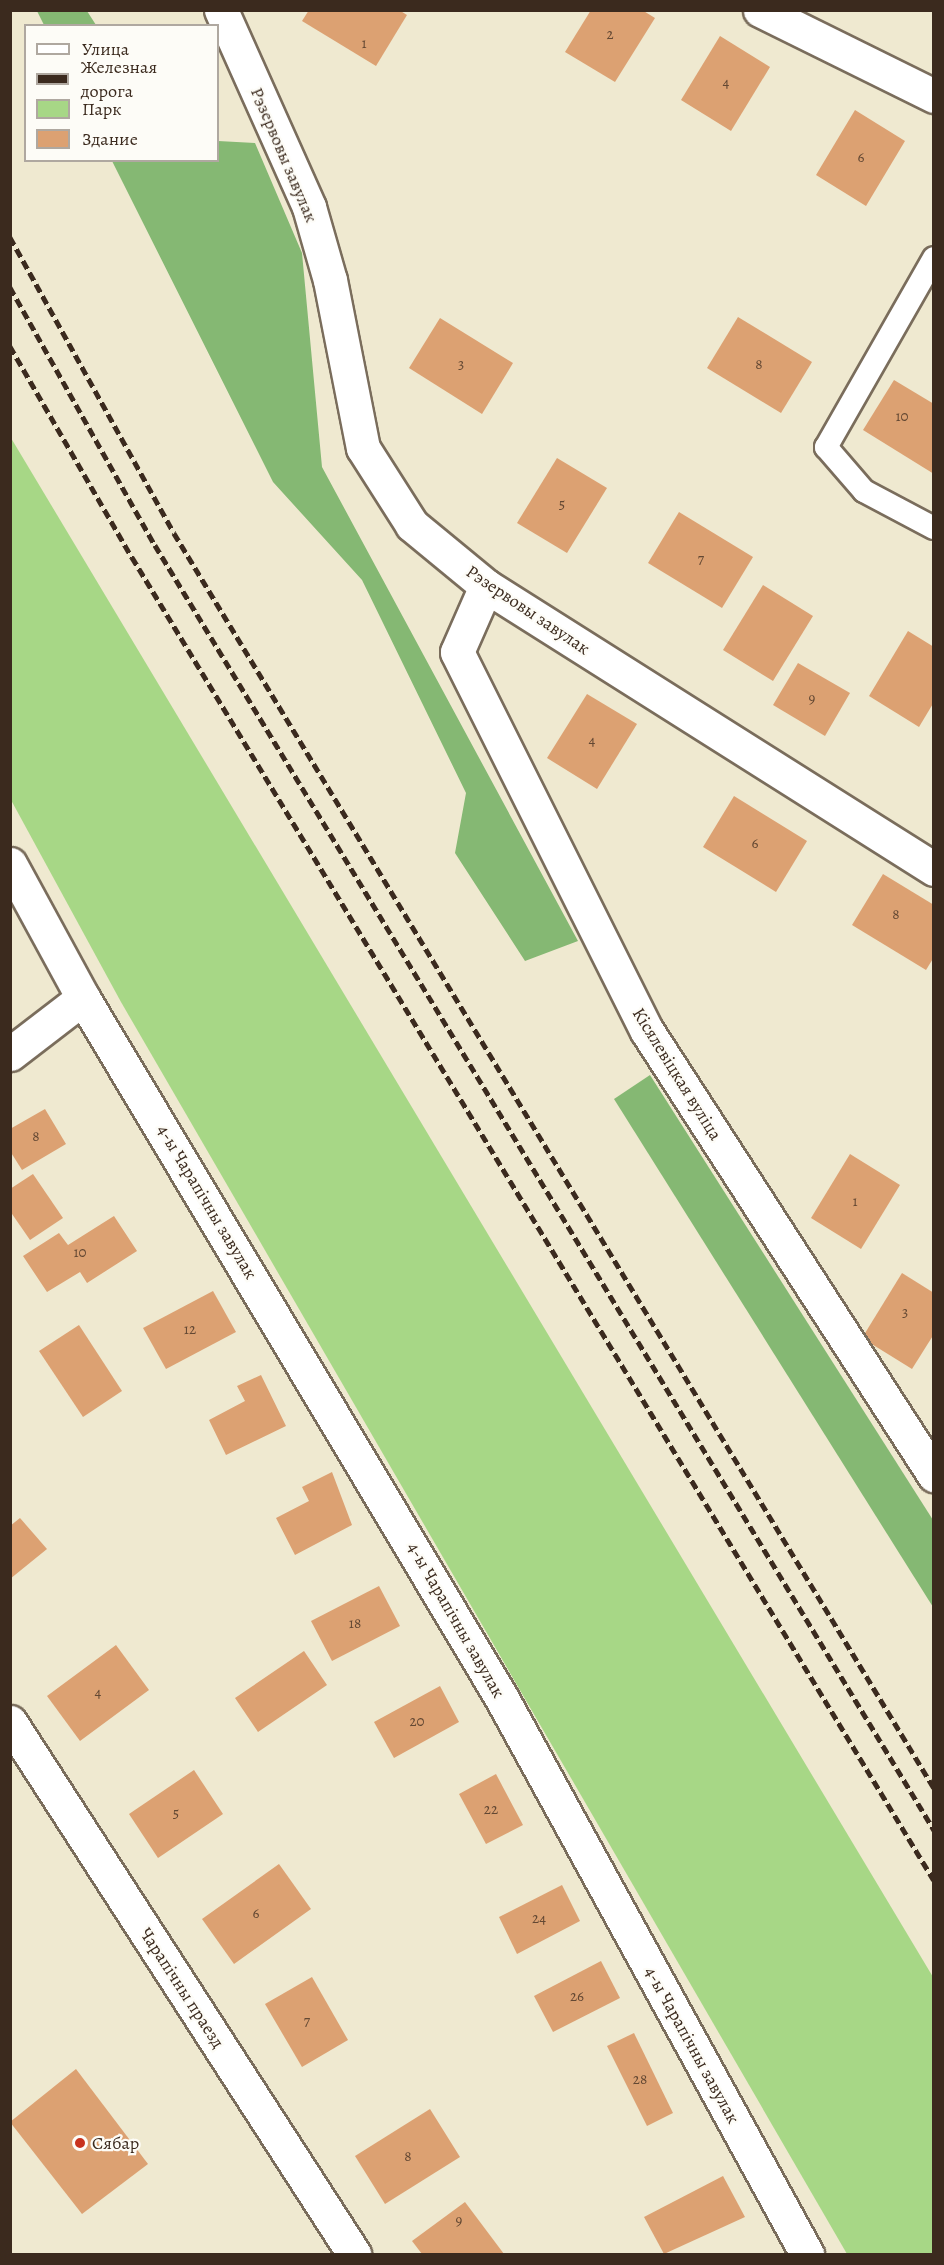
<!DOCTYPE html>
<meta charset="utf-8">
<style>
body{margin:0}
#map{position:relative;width:944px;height:2265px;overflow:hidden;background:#efe9d0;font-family:Alegreya,serif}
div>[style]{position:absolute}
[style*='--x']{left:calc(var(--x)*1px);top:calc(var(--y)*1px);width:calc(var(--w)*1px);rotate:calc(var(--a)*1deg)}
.green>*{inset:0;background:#a7d786}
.forest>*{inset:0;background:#85b873}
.building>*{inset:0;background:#dca172}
.roads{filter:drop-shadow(2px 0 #7a6d5c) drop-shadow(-2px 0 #7a6d5c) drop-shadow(0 2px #7a6d5c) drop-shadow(0 -2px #7a6d5c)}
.service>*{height:22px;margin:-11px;padding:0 11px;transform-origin:11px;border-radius:11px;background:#fff}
.minor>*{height:33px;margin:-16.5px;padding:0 16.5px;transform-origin:16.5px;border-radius:16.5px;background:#fff}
.rail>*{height:4.5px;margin-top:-2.25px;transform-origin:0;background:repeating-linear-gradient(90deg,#3b2a1e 0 9px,transparent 0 13.5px)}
.dots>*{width:16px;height:16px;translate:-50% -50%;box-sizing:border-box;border:3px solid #fdfcf7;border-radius:50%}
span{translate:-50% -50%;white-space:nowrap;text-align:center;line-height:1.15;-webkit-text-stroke:4.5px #fdfcf7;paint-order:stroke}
.number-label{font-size:15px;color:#634833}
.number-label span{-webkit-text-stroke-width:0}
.street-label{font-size:18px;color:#3b2a1e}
.poi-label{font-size:18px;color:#3b2a1e}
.left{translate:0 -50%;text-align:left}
.frame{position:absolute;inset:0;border:12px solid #3b2a1e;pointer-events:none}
.legend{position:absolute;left:24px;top:24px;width:195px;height:138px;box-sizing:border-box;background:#fdfcf7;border:2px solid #afa8a0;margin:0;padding:8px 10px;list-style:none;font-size:18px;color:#3b2a1e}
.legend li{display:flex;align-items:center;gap:12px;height:30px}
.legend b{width:30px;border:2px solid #afa8a0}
</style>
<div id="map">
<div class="green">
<div style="clip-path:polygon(11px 438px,933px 1977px,933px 2254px,847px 2254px,121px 1002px,11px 800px)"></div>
</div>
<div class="forest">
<div style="clip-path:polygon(37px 11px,87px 11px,96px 25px,44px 25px)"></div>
<div style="clip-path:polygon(218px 141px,255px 143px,302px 253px,322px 467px,578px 941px,525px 961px,455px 853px,466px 793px,362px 580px,273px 482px,112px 161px,218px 160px)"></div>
<div style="clip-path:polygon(650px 1075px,933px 1520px,933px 1607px,614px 1099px)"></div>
</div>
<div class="building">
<div style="clip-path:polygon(309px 10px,399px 10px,407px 15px,376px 66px,302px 21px)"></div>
<div style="clip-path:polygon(591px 10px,642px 10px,655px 18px,615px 82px,565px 52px)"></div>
<div style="clip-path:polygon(720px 36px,770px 67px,731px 131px,681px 100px)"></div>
<div style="clip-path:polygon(855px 110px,905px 141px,866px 206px,816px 175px)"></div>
<div style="clip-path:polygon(738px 317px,812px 362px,781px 413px,707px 368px)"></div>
<div style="clip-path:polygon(440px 318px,513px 363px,482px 414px,409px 368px)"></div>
<div style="clip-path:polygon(894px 380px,934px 404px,934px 474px,863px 430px)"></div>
<div style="clip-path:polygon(557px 458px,607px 488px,567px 553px,517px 523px)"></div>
<div style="clip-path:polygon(679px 512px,753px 557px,722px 608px,648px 563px)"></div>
<div style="clip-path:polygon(763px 585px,813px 616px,773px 681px,723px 650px)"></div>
<div style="clip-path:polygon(908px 631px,934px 647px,934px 702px,919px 727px,869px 696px)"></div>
<div style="clip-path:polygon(798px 663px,850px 693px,825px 736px,773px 705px)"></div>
<div style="clip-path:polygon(587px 694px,637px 724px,597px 789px,547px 758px)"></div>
<div style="clip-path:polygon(734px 796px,807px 841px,776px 892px,703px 847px)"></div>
<div style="clip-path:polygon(883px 874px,934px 905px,934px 957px,926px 970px,852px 925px)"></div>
<div style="clip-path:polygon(45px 1109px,66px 1144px,22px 1170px,10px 1151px,10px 1129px)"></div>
<div style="clip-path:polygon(850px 1154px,900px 1185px,861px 1249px,811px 1218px)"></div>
<div style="clip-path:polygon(33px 1174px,63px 1218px,30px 1240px,10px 1211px,10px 1189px)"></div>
<div style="clip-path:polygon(114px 1216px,137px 1251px,87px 1283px,80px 1272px,47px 1292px,23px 1256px,59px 1233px,68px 1245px)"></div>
<div style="clip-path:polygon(902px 1273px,934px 1293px,934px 1334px,912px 1369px,862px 1338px)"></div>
<div style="clip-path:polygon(213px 1291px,236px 1332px,166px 1369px,143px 1328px)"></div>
<div style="clip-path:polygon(79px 1325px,122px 1391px,83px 1417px,39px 1351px)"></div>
<div style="clip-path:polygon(261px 1375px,286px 1426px,226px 1455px,209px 1420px,245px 1401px,237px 1386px)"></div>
<div style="clip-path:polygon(332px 1472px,352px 1525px,295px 1555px,276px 1518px,309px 1501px,302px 1487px)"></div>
<div style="clip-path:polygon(20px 1518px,47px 1549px,10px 1579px,10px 1526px)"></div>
<div style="clip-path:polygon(379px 1586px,400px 1626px,332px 1661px,311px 1621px)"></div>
<div style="clip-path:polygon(116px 1645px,149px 1690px,80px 1741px,47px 1696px)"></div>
<div style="clip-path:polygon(304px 1651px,327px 1685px,258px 1732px,235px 1698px)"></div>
<div style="clip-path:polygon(440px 1686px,459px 1722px,394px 1758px,374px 1722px)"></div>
<div style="clip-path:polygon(194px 1770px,223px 1814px,158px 1858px,129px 1814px)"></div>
<div style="clip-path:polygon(496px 1774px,523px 1825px,486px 1844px,459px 1794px)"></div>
<div style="clip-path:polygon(279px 1864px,311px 1909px,234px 1964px,202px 1919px)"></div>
<div style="clip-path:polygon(562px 1885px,580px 1921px,517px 1954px,499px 1917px)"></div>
<div style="clip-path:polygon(601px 1961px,620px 1998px,553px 2032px,534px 1996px)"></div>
<div style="clip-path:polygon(312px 1977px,348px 2040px,302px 2067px,265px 2004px)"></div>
<div style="clip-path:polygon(634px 2033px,673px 2113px,647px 2126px,607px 2046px)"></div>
<div style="clip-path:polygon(76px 2069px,148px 2164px,82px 2214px,10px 2122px)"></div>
<div style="clip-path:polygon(430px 2109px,460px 2157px,385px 2204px,355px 2156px)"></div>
<div style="clip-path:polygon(723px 2176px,745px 2217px,664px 2254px,644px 2217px)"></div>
<div style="clip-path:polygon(465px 2202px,504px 2254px,422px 2254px,412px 2241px)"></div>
</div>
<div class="roads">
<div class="service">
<div style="--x:934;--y:258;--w:218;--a:119.7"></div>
<div style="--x:826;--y:447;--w:58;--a:49.2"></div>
<div style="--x:864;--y:491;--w:79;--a:27.9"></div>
</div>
<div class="minor">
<div style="--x:221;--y:10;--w:216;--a:65.9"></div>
<div style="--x:309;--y:207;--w:76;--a:74"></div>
<div style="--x:330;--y:280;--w:171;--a:78.9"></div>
<div style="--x:363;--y:448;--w:91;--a:57.5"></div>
<div style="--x:412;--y:525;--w:96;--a:39.5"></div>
<div style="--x:486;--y:586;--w:530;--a:32.28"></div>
<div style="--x:760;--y:10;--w:194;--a:26.3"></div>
<div style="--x:486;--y:586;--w:72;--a:113.7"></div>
<div style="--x:457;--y:652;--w:424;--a:63.4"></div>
<div style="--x:647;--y:1031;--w:529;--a:57.12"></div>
<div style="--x:10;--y:864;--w:153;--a:61.4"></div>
<div style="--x:83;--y:998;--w:814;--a:59.12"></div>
<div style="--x:501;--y:1697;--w:636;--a:61.22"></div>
<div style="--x:10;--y:1054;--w:92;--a:-37.5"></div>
<div style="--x:10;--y:1722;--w:634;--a:57.11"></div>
</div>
</div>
<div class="rail">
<div style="--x:10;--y:237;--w:338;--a:61"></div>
<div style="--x:174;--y:533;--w:1467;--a:58.8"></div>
<div style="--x:10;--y:287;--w:296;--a:60.7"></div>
<div style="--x:155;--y:545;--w:1503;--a:58.77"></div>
<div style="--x:10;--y:346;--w:244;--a:60"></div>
<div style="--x:132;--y:557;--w:1547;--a:58.78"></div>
</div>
<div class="dots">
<div style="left:80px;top:2143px;background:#c8321e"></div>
</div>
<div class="number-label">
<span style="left:610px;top:35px">2</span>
<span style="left:364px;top:44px">1</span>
<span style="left:726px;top:83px">4</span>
<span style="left:861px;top:158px">6</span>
<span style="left:461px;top:365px">3</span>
<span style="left:759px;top:365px">8</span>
<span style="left:902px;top:417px">10</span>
<span style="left:562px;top:505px">5</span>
<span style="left:701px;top:560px">7</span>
<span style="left:812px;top:699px">9</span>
<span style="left:592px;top:741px">4</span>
<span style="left:755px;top:844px">6</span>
<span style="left:896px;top:915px">8</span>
<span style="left:36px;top:1137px">8</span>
<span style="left:855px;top:1202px">1</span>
<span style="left:80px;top:1253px">10</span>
<span style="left:905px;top:1313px">3</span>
<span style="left:190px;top:1330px">12</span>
<span style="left:355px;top:1624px">18</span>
<span style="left:98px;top:1693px">4</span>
<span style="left:417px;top:1722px">20</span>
<span style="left:491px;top:1810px">22</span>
<span style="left:176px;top:1814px">5</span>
<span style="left:256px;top:1914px">6</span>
<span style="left:539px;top:1919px">24</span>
<span style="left:577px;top:1997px">26</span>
<span style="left:307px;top:2022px">7</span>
<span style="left:640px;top:2080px">28</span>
<span style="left:408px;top:2157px">8</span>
<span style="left:459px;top:2221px">9</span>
</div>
<div class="street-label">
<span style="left:284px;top:155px;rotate:67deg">Рэзервовы завулак</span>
<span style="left:528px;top:610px;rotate:34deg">Рэзервовы завулак</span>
<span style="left:677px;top:1074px;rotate:58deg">Кісялевіцкая вуліца</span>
<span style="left:207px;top:1202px;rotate:59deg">4-ы Чарапічны завулак</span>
<span style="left:456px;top:1620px;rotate:60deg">4-ы Чарапічны завулак</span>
<span style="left:182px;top:1988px;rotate:57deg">Чарапічны праезд</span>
<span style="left:692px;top:2045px;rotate:61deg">4-ы Чарапічны завулак</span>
</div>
<div class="poi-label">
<span class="left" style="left:92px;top:2143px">Сябар</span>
</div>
<div class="frame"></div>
<ul class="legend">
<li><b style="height:8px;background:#fff"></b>Улица</li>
<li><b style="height:8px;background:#3b2a1e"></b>Железная дорога</li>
<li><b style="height:16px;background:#a7d786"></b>Парк</li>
<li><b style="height:16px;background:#dca172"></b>Здание</li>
</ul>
</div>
